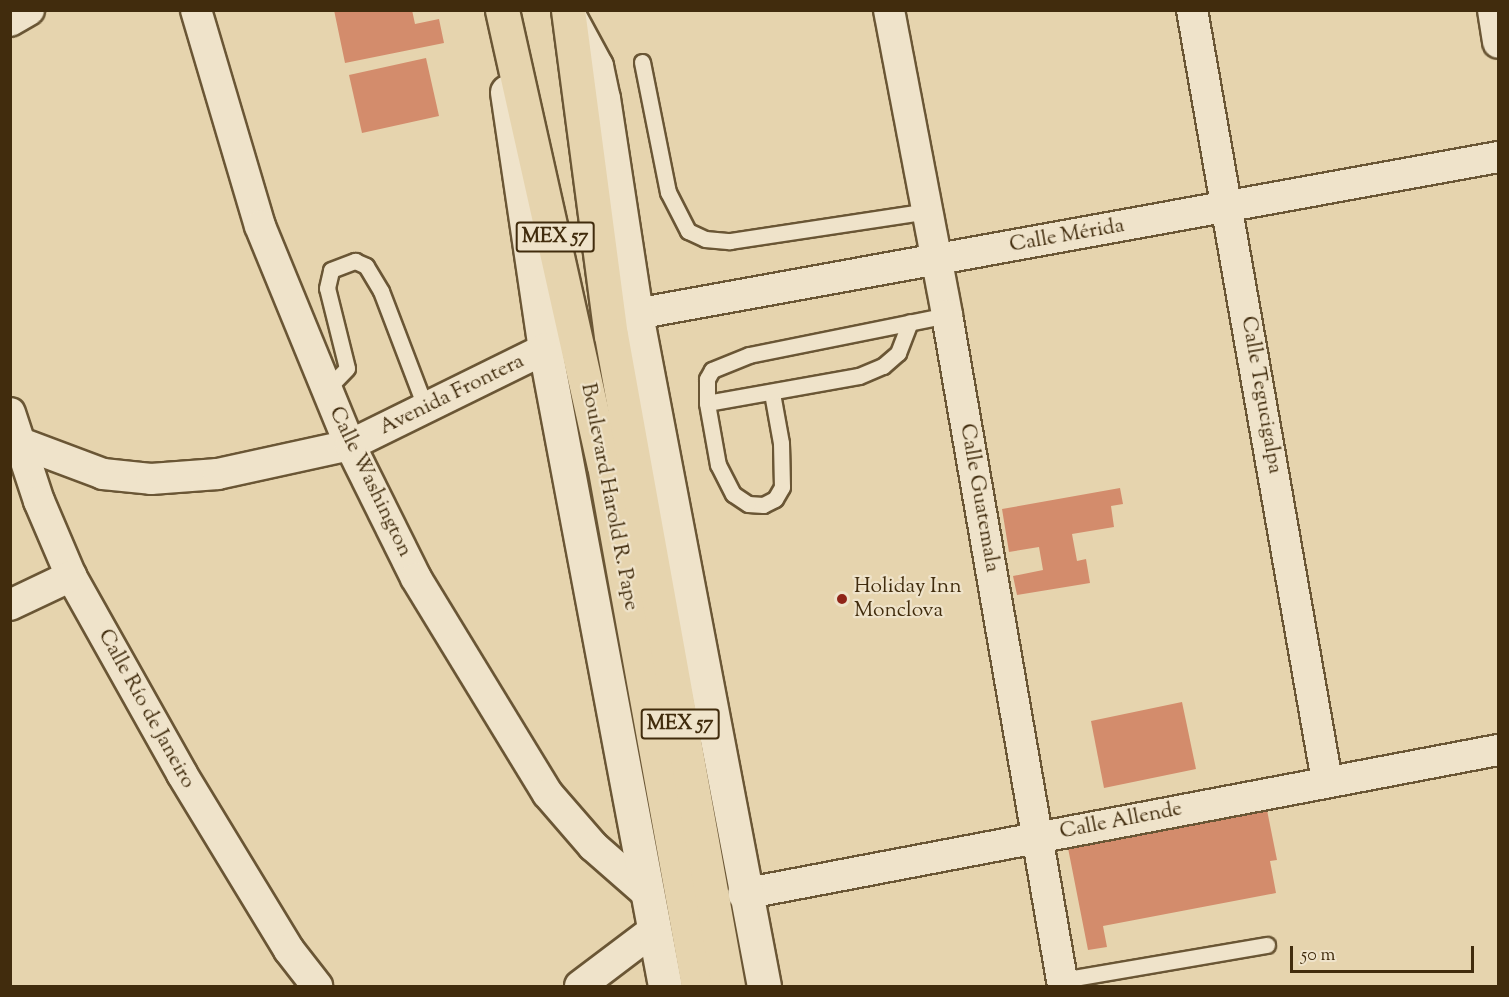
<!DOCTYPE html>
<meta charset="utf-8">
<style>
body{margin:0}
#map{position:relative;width:1509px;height:997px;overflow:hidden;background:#e6d4ae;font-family:"Sorts Mill Goudy",serif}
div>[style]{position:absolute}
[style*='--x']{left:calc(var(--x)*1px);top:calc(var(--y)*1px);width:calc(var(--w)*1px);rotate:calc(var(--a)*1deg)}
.building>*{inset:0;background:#d38c6c}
.roads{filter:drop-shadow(2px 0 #6a5635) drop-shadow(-2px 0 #6a5635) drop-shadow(0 2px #6a5635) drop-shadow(0 -2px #6a5635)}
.lane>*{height:15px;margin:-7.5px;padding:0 7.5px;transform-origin:7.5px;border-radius:7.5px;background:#efe3ca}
.street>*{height:30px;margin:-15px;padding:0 15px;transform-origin:15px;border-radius:15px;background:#efe3ca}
.secondary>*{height:33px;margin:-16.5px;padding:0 16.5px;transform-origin:16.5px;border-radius:16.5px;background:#efe3ca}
.highway>*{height:33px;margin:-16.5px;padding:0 16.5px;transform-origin:16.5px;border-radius:16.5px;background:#e6d4ae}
.dots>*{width:16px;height:16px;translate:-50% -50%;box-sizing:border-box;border:3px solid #efe3ca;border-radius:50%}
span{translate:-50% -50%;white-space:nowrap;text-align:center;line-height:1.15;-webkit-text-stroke:4.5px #efe3ca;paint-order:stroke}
.shield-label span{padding:2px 4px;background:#efe3ca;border:2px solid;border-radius:4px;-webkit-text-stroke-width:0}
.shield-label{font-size:20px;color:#412c0d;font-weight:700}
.street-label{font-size:21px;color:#412c0d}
.poi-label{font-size:21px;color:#412c0d}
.left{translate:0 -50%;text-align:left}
.frame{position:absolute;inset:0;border:12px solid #412c0d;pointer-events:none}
.scale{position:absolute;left:1290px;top:946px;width:184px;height:27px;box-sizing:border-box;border:3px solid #412c0d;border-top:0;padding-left:8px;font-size:18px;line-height:21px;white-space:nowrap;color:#412c0d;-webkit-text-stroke:4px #efe3ca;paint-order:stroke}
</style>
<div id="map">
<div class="building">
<div style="clip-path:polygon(334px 10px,412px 10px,415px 24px,439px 19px,444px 43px,345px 63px)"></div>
<div style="clip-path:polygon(426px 58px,439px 116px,362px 133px,349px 75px)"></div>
<div style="clip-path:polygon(1120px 488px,1123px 504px,1111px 506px,1114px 527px,1072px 534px,1077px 561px,1086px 559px,1090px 583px,1017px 595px,1013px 576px,1043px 570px,1039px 547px,1009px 552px,1002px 509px)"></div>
<div style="clip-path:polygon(1182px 702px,1196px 769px,1104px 788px,1091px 721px)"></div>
<div style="clip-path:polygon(1267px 810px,1277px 860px,1270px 861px,1276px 893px,1103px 926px,1107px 947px,1088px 950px,1068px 848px)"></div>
</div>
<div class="roads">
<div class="lane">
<div style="--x:642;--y:62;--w:133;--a:78.7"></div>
<div style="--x:668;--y:192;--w:44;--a:62.9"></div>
<div style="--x:688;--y:231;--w:19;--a:25"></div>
<div style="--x:705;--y:239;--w:25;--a:5"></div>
<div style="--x:730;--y:241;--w:200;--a:-8.6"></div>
<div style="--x:326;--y:390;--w:30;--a:-46"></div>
<div style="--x:347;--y:368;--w:82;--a:-104"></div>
<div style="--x:327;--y:288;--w:18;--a:-77"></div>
<div style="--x:331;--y:270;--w:26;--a:-21"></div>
<div style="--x:355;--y:261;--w:12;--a:24"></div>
<div style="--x:366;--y:266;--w:29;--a:59"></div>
<div style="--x:381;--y:291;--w:126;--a:69.1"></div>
<div style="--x:772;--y:393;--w:51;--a:79.8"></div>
<div style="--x:781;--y:443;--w:44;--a:88.7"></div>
<div style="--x:782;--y:487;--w:14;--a:120"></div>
<div style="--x:775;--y:499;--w:13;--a:153"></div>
<div style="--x:763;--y:505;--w:15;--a:-176"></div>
<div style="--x:748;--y:504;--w:18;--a:-146"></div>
<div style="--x:733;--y:494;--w:33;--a:-117"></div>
<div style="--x:718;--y:465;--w:63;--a:-100.1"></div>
<div style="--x:707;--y:403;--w:24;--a:-90"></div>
<div style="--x:707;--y:379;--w:10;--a:-61"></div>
<div style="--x:712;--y:370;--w:40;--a:-22"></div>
<div style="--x:749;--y:355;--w:202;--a:-11.4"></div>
<div style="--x:707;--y:403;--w:154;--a:-10.1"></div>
<div style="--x:859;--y:376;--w:26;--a:-23"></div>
<div style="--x:883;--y:366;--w:20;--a:-41"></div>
<div style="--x:898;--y:353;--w:33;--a:-69"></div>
<div style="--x:1062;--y:980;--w:208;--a:-9.7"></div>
</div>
<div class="street">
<div style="--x:196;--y:10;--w:225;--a:73.5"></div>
<div style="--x:260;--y:226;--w:237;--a:67.7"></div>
<div style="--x:350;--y:445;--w:148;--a:63.6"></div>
<div style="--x:416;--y:578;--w:253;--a:58.6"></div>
<div style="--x:548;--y:794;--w:69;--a:49.1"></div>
<div style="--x:593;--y:846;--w:74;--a:41.2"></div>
<div style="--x:889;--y:10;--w:310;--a:79.2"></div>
<div style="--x:947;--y:315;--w:681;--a:80.19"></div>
<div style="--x:1192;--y:10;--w:783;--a:80.07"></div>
<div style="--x:1493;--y:10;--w:33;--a:81"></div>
<div style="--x:10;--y:21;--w:22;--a:-30"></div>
<div style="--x:636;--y:314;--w:876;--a:-10.32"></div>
<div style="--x:10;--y:413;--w:93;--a:71.8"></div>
<div style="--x:39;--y:501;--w:82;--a:66.9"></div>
<div style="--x:71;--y:576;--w:227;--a:60.7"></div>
<div style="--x:182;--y:774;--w:206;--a:58.7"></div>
<div style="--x:289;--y:950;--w:46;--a:52.1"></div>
<div style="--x:10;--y:439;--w:99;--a:20.6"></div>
<div style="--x:103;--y:474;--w:48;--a:5.9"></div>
<div style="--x:151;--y:479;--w:67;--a:-4.3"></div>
<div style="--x:218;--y:474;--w:135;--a:-12.4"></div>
<div style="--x:350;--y:445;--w:217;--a:-26.2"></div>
<div style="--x:10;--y:605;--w:68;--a:-25.4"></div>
<div style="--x:743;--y:894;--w:769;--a:-10.8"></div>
<div style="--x:580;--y:986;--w:93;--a:-37.1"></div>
</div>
<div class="secondary">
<div style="--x:570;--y:18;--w:55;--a:61.6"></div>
<div style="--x:596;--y:66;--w:33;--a:78"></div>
<div style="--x:603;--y:98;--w:219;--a:81.3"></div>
<div style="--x:636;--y:314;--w:684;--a:79.22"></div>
<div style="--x:507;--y:92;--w:260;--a:81.6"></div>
<div style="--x:545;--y:349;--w:648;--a:79.33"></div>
</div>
<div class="highway">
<div style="--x:502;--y:10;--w:466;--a:77.4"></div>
<div style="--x:604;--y:465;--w:529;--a:79.77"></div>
<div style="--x:568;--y:10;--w:328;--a:82.5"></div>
<div style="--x:611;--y:335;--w:661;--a:79.81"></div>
</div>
</div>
<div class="dots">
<div style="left:842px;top:599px;background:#8f2418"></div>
</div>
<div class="shield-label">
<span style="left:555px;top:237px">MEX 57</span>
<span style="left:680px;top:724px">MEX 57</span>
</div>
<div class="street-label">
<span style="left:1067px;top:236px;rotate:-10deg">Calle Mérida</span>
<span style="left:452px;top:395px;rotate:-26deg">Avenida Frontera</span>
<span style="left:1261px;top:395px;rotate:80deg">Calle Tegucigalpa</span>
<span style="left:370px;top:482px;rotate:64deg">Calle Washington</span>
<span style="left:609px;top:497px;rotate:79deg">Boulevard Harold R. Pape</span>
<span style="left:979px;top:498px;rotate:80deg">Calle Guatemala</span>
<span style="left:146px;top:709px;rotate:61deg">Calle Río de Janeiro</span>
<span style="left:1121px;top:821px;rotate:-11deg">Calle Allende</span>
</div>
<div class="poi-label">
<span class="left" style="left:854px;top:599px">Holiday Inn<br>Monclova</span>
</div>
<div class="frame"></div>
<div class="scale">50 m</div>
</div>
